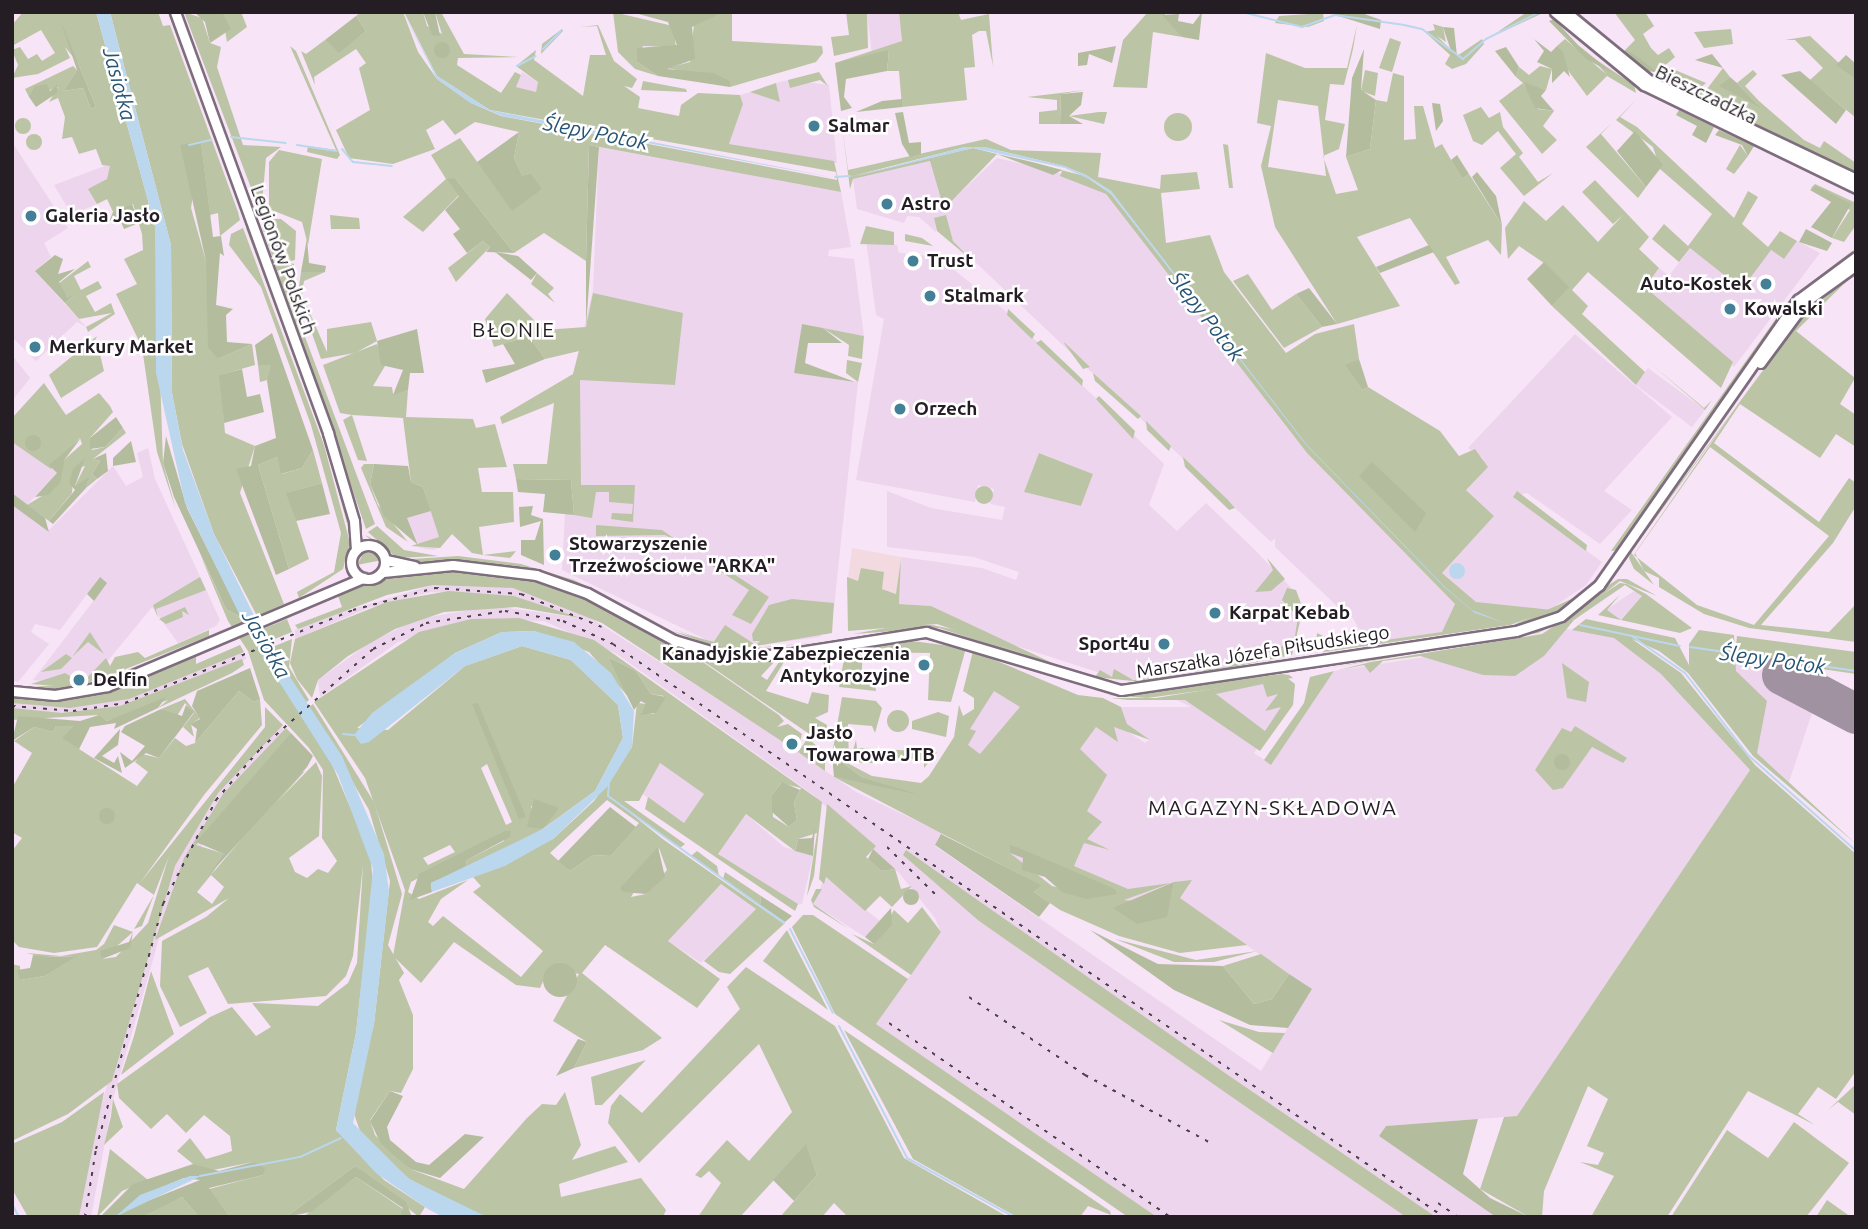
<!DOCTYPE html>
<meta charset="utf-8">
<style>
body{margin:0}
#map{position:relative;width:1868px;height:1229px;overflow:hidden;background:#f7e4f6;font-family:Ubuntu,sans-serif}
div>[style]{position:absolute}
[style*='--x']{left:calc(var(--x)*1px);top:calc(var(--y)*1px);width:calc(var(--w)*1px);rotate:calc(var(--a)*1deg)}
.built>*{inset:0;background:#edd5ed}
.education>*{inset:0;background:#f3d9e0}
.green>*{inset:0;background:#bcc4a6}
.round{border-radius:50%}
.forest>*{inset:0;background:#b4bc9e}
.water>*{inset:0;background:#bbd7ed}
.stream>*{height:2px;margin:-1px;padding:0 1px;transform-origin:1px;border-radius:1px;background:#bbd7ed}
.runway>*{height:40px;margin:-20px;padding:0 20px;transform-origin:20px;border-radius:20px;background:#a092a0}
.roads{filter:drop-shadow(2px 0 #7e6d7d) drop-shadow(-2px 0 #7e6d7d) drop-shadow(0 2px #7e6d7d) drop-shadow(0 -2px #7e6d7d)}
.major>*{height:9px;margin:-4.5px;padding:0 4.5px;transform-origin:4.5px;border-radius:4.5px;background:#fff}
.major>.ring{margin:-4.5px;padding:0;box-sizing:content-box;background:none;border:9px solid #fff;border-radius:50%}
.rail>*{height:2px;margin-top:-1px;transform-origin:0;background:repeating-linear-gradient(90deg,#4a414a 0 3.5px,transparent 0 10.5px)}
.dots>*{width:19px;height:19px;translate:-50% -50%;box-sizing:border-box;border:4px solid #fff;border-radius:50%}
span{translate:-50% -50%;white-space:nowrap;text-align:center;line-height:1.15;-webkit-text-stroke:5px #fff;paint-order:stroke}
.street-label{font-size:19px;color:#241d24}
.poi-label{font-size:19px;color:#241d24;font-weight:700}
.left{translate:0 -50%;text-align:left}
.right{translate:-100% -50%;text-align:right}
.water-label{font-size:21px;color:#265474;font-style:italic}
.neighbourhood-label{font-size:21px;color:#241d24;letter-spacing:2px}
.frame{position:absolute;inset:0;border:14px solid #241d24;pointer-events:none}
</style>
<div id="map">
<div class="built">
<div style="clip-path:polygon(867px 12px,899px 12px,902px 41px,872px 55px)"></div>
<div style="clip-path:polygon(522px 72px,538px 82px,536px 92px,516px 87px)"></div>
<div style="clip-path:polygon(788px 80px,829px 85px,837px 163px,729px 144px,743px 104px,740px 95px,750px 92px,780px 102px,776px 83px)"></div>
<div style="clip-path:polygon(12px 142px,68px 228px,44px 243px,51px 257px,35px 271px,86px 327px,77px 322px,36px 361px,12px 337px)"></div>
<div style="clip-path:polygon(599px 147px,841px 192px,851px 247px,829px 250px,828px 256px,854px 259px,864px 336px,802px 324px,794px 373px,858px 382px,834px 607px,820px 637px,745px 647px,713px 643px,562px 570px,565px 512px,574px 514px,573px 374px,593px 290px)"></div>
<div style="clip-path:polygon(997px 158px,1071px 176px,1106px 193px,1307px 453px,1455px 604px,1443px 632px,1388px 641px,1359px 629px,1344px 603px,1339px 608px,1275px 547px,1275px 538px,1271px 542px,953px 241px,946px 216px,935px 218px,936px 232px,919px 217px,907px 216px,904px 223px,857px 209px,853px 179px,931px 161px,944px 208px)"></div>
<div style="clip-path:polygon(123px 159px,128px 190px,72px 215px,54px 185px)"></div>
<div style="clip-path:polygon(evenodd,866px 240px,897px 245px,899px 253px,938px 257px,1003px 309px,1164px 464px,1149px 505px,1177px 531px,1206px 503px,1253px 548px,1297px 594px,1301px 614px,1292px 652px,1182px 677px,1122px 680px,995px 639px,931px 606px,899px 604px,901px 557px,982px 568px,1016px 580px,1019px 572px,974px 557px,887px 547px,887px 491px,931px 508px,1002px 520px,1005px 507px,990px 504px,994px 489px,978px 485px,975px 502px,856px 480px,884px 319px,876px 315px,866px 240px,1040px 453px,1093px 474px,1081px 506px,1024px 492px,1040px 453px)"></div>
<div style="clip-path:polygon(1797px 241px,1820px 253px,1734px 367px,1645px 286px,1659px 268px,1669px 276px,1690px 248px,1771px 250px,1784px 259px)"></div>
<div style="clip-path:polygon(1575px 334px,1672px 417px,1604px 491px,1632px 510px,1600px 544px,1527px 493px,1513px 497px,1602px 562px,1586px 585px,1543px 614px,1476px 602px,1441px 572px,1494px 516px,1466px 490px,1483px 458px,1468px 448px)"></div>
<div style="clip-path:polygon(12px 355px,30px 378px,12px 401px)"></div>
<div style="clip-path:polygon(1648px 368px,1705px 410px,1692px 427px,1636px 385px)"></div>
<div style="clip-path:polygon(12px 439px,58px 472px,27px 505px,12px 494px)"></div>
<div style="clip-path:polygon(148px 448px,155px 479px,220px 620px,216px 626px,178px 643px,152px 607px,93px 679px,70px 684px,33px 680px,94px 600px,100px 577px,60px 630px,35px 624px,31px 632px,49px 644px,18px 682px,12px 680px,12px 505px,48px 531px,113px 466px,126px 486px,143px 477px,137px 453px)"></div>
<div style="clip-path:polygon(431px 511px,442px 546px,433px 550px,420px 548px,407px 518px)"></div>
<div style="clip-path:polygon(evenodd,433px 585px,513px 588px,578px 610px,783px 741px,787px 736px,802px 747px,799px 753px,856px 792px,938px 831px,920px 795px,1006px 665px,1079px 700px,1145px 743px,1149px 740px,1127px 724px,1121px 707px,1191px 707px,1171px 697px,1289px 680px,1292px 695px,1254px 753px,1271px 764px,1334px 671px,1510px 644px,1564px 629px,1595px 632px,1614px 638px,1661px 674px,1750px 770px,1517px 1116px,1386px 1126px,1379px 1136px,1496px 1217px,1436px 1217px,904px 854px,979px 921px,1406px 1217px,1157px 1217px,876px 1024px,941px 932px,935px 918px,900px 874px,812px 794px,617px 654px,544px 621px,471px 619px,398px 642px,320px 697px,318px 680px,371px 642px,418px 619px,493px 606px,579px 618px,514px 596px,431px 592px,368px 608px,295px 639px,295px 630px,329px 616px,433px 585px,942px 834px,1167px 917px,1180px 899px,1311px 990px,1261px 1071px,935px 846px,942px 834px)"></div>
<div style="clip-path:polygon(1634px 591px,1643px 595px,1620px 620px,1606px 610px)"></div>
<div style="clip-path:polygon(241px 653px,247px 658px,239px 664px,108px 714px,12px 713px,12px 700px,127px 698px)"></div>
<div style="clip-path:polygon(1733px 656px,1791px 663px,1856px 697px,1856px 728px,1814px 707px,1789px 782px,1757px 753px,1753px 689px,1736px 671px)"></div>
<div style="clip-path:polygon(281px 727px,285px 730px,175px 883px,113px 1099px,91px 1217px,79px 1217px,90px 1143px,167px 881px,216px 792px)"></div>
<div style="clip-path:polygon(660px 763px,704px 794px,684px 824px,640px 792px)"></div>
<div style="clip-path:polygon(746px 814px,784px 847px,813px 856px,802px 904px,792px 905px,718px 854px)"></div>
<div style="clip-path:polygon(825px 877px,880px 921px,865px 937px,813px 904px)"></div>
<div style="clip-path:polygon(721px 884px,756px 909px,701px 963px,668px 941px)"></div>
</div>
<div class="education">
<div style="clip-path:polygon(852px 548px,901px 557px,897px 594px,848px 578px)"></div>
</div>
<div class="green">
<div style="clip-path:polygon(23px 12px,96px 12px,155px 226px,163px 463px,176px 510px,157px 452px,142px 347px,116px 294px,137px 284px,124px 259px,143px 250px,142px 234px,133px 204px,113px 212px,107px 199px,97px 204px,88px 189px,107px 179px,110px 166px,102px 165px,96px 149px,79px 154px,72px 137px,62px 139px,65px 117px,58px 98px,49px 102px,58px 87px,29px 97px,25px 89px,73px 66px,77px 70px,63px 91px,83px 88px,91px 109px,96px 107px,78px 63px,65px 47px,70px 58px,38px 74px,12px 78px,18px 65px,12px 50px,20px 47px,28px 59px,37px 54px,42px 61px,55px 53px,41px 30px,12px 46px,12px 25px)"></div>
<div style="clip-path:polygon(110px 12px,158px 12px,163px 26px,170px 25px,238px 212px,240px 220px,220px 236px,218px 213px,210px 215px,201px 142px,191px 208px,206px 261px,218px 359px,252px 344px,255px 365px,220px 375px,225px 433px,255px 446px,240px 493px,284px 604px,257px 616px,214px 534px,182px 444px,172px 393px,171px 245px)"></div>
<div style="clip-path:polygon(168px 12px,171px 12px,202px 104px,170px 18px)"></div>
<div style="clip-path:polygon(178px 12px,181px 12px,255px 214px,251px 211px)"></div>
<div style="clip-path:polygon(184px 12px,202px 18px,210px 43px,221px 47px,217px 67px,243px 145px,281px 147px,266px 158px,261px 214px)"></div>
<div style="clip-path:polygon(222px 12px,241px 12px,247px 27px,227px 42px)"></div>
<div style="clip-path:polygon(361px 12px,403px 12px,418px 52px,437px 79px,471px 103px,501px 116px,837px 180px,836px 172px,490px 110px,437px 76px,404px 12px,423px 12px,427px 26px,442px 34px,435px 12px,441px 12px,464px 54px,519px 57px,458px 58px,457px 65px,501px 93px,515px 72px,521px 75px,516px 87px,536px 92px,538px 82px,516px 66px,536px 50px,534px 60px,583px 96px,590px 55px,606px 55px,597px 26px,580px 27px,598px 25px,614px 61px,637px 79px,632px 88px,624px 86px,640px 97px,638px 108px,679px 116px,681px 105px,698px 93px,740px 95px,743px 104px,729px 144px,834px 161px,841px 192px,589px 145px,586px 261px,544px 233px,514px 253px,455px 178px,459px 195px,423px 232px,403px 217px,446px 179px,431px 155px,460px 138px,512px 210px,522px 177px,514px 158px,519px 132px,475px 122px,455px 135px,443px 120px,426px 130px,435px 149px,393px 164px,349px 158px,336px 130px,370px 110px,359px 68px,366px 63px,356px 49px,314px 77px,315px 85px,301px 51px,306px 54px,325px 40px,339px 52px,366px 31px,356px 16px)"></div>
<div style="clip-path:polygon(613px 12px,673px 26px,676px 47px,643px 46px,637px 62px,658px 76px,635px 69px,618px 52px)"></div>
<div style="clip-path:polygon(723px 12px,732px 12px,732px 41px,822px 46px,823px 53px,816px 62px,730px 87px,730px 81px,667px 68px,690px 62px,694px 24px)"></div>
<div style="clip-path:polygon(846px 12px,867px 12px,868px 48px,834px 56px,831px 37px,849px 35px)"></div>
<div style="clip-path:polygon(899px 12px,958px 12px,961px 20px,989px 14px,993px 66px,986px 31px,979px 31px,972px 35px,975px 67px,964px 68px,967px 100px,902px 107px,899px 71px,887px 71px,889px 50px,870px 59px,835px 63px,902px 41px)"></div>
<div style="clip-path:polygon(1148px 12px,1163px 12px,1182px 37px,1153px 32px,1147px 88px,1113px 87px,1123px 40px)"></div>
<div style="clip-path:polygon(1527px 12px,1545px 12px,1500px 33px,1499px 31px)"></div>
<div style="clip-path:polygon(1614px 12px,1645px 12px,1654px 26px,1643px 34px,1651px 48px,1658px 55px,1669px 48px,1675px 57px,1657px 72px,1653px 72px,1625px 50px,1635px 40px)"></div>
<div style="clip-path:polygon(1323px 13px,1324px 21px,1308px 27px,1275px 23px,1279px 16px)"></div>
<div style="clip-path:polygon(1433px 24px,1443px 27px,1446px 42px,1437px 36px,1457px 56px,1482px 39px,1484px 44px,1466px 64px,1452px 69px,1445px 64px,1450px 55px,1425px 32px,1435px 30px)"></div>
<div style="clip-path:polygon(evenodd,1357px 25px,1353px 49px,1344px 85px,1330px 84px,1325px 120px,1345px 124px,1339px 149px,1323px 156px,1336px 194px,1358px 190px,1346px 157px,1370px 149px,1376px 100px,1387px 102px,1393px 73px,1404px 76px,1404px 140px,1416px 139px,1414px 106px,1423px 106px,1435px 148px,1442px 144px,1462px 179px,1469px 174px,1502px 225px,1501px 255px,1488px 240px,1446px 257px,1460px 283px,1455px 285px,1410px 218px,1357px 237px,1400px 306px,1337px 324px,1275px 227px,1261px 166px,1271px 126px,1257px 123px,1266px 53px,1305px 68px,1347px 68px,1357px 25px,1278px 100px,1318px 106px,1326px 176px,1268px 167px,1278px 100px)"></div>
<div style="clip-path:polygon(562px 29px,563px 31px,541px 54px,542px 44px)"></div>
<div style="clip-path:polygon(1731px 29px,1733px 44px,1704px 48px,1694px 32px)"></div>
<div style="clip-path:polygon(1810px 36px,1856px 79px,1856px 118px,1810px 80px,1823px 68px,1795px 40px,1785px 40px)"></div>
<div style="clip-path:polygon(1390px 38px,1401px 42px,1392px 72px,1379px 68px)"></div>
<div style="clip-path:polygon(1565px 39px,1606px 74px,1589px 55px,1634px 85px,1636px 93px,1607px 76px,1587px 96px,1561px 61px,1557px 46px)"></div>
<div style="clip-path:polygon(290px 46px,296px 51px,340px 155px,337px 159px,307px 152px,308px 146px,336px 150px)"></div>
<div style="clip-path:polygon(1540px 66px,1552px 69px,1546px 90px,1523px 83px,1538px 109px,1554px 111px,1543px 126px,1557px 140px,1542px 154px,1499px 101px,1523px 83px,1516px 77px,1519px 67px,1529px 75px)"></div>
<div style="clip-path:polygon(1668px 67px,1706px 83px,1699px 89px,1691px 80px,1693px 91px,1707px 89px,1723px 68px,1730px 77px,1720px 86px,1758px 105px,1737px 83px,1753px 70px,1757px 74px,1745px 86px,1759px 101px,1804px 140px,1820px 148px,1824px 141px,1856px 163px,1856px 175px,1665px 84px)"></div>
<div style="clip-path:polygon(1365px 70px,1378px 73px,1375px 96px,1361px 91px)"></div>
<div style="clip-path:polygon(819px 72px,828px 86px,820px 80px,790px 88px,788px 80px)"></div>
<div style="clip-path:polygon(643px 81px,686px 89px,687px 92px,641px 90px)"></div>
<div style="clip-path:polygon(776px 83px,780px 102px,750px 92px)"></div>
<div style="clip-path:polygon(1085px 90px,1061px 94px,1060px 124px,1039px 124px,1039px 112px,1057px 110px,1057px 100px,1027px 97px)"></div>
<div style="clip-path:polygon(1636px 100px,1620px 117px,1637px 127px,1734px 218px,1748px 191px,1758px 197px,1742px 224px,1768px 247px,1780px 231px,1797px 241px,1784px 259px,1771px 250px,1742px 289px,1690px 248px,1679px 262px,1652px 239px,1664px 224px,1688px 246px,1712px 214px,1660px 169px,1653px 147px,1616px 120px)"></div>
<div style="clip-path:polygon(1481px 107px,1489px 118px,1500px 112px,1503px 127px,1523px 153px,1519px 157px,1538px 182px,1553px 173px,1524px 196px,1500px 168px,1516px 154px,1498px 131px,1482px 145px,1473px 141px,1463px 115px)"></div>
<div style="clip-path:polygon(1099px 112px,1107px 112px,1104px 124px,1069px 116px)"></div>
<div class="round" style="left:1164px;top:113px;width:28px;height:28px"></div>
<div class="round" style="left:15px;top:118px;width:16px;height:16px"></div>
<div style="clip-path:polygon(evenodd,841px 118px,848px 170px,986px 139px,1011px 150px,1101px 153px,1098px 177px,1160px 189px,1161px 175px,1197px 172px,1200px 189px,1161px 193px,1166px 243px,1210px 235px,1224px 272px,1286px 353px,1315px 334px,1354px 324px,1359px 359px,1346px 366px,1362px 390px,1368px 387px,1440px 431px,1459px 456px,1475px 449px,1488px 467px,1466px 490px,1494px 516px,1442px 573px,1476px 602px,1552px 610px,1510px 625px,1324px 652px,1316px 646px,1317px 633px,1344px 646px,1442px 632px,1455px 604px,1307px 453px,1106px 194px,1060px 176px,1062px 171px,997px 154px,944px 209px,930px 161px,853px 179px,850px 189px,841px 118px,965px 147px,984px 147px,1064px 166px,1086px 175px,1111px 191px,1267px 394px,1111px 194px,1085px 176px,973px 148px,849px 177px,965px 147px)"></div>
<div style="clip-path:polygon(1612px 123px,1601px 134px,1646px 187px,1638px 198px,1586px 147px)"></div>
<div class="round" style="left:26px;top:134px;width:16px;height:16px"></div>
<div style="clip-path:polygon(1223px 144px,1228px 145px,1233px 188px,1229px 188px)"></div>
<div style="clip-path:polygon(1740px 145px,1748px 156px,1734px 174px,1726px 169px)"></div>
<div style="clip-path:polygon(279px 150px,322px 159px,308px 245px,302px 222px,269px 209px,269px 162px)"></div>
<div style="clip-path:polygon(1595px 180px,1649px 237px,1639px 249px,1659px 268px,1645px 287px,1733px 362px,1721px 388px,1588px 272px,1572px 290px,1588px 306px,1582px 314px,1645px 372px,1636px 385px,1552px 306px,1568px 287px,1544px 263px,1519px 246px,1508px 259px,1505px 228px,1524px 201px,1546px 221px,1563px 205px,1598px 242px,1623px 215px,1613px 224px,1582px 192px)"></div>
<div style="clip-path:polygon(1815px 184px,1856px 203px,1856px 225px,1844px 242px,1832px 238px,1850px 210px,1811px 188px)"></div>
<div style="clip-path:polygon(330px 215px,359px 218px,360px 229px,331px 229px)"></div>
<div style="clip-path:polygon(946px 215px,953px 241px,974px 262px,937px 231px,934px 218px)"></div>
<div style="clip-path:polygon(268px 219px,281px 219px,296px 231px,295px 260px,286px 262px,294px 264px,292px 302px,375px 524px,366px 529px,262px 227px)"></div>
<div style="clip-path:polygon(259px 225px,339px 445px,363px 530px,258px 230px)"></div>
<div style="clip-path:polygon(866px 226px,894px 232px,894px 245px,860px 244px)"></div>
<div style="clip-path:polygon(243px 228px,324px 445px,350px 543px,343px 569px,299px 598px,297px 592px,334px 572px,341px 533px,311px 425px,261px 287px,229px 245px,231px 234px)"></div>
<div style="clip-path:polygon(246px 228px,250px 230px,309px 388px,340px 483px,350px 535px,325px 440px)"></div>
<div style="clip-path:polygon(905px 234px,922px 238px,933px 246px,905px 241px)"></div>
<div style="clip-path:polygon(483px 241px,490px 247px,456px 282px,448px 268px)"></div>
<div style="clip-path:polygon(1856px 248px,1792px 301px,1619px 550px,1611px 551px,1790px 299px)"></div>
<div style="clip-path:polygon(88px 261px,91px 267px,74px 276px,81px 290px,98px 281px,102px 288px,86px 296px,95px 312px,111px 303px,115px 314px,88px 332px,86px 327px,112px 313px,79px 319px,65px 303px,75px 295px,67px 297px,58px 284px)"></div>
<div style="clip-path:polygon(301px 272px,325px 272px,304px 281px,302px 295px,327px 352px,327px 329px,371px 322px,377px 341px,355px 353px,321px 359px,298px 294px)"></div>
<div style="clip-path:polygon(evenodd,1856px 272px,1796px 331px,1855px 378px,1840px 404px,1856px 415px,1856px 447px,1836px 434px,1820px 458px,1740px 404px,1714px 443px,1819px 522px,1849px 478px,1856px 483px,1856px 506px,1833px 543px,1761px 625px,1829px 632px,1856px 604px,1856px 642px,1749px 628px,1704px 614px,1659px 587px,1659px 578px,1644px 571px,1635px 553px,1739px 403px,1805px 314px,1856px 272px,1710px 447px,1829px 536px,1754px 625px,1697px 605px,1634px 555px,1710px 447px)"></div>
<div style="clip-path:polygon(537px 273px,554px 288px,548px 294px,555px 303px,531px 284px)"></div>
<div style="clip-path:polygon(1248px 274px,1272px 310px,1296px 294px,1322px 327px,1284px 348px,1233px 281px)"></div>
<div style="clip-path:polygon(507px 293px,544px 330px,586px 327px,593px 293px,683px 313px,675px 385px,580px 380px,581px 485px,635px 485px,633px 522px,611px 519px,612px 513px,632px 514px,633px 504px,609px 502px,609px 492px,596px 492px,592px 518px,574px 515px,571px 480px,516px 479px,513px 464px,547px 464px,554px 403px,502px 424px,500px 417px,573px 374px,579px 351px,545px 359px,529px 336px,494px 347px,485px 319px)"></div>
<div style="clip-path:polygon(1817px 297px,1631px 552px,1654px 585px,1634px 569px,1629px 558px,1631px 550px)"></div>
<div style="clip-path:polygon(1008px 309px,1035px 334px,1032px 339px,1007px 315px)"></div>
<div style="clip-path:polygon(823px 328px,864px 336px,862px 359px,848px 356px,849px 345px)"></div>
<div style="clip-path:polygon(97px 336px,92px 347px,99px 350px,104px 371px,61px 398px,49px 375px)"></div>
<div style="clip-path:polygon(1041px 340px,1083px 380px,1082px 386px,1036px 343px)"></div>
<div style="clip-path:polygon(1064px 343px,1065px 343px,1090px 367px,1083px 369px)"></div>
<div style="clip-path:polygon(377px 344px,385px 366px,373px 386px,392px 387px,393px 394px,408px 390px,406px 417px,473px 419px,476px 428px,495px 424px,507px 467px,478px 468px,482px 492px,513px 492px,514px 522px,479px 527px,483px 555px,516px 551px,512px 556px,510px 558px,483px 555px,472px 553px,452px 534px,440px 548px,411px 546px,439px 537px,423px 487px,411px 482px,403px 418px,352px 415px,367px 461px,358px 460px,343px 420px,352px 415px,340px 413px,323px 365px)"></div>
<div style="clip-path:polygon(847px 360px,862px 363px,858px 382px,846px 373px)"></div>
<div style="clip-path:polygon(271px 364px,271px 379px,260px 382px,258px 365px)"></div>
<div style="clip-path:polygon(1651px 364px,1704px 408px,1712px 400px,1705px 410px)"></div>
<div style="clip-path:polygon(1093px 373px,1141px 416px,1138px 419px,1095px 381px)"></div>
<div style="clip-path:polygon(44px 383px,66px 415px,99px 393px,110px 406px,113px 412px,90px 438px,92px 450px,105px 447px,123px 428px,126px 433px,93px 459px,100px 461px,92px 474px,97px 479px,86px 488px,88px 479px,75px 486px,85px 466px,74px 469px,72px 493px,49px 521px,27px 505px,55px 488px,65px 459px,82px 444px,80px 438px,51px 469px,12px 442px,12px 418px)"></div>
<div style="clip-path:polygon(1099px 396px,1135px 431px,1133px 439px,1096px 399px)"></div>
<div style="clip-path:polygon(1146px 421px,1171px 446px,1169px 451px,1147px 430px)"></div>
<div style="clip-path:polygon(313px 450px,322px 483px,287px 493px,309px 559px,289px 569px,258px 465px,277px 457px,282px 474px,302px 468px)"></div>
<div style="clip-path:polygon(1039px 453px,1093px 474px,1081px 506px,1024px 492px)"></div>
<div style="clip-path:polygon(1183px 457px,1227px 499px,1235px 508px,1229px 510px,1185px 467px)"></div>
<div style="clip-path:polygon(364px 464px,374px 464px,370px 484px,378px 505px,408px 542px,386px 527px,361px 468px)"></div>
<div class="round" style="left:975px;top:486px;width:18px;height:18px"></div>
<div style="clip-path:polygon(1517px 491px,1587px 545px,1586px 551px,1513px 497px)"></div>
<div style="clip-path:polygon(596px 525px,662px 530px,682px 544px,665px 535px,596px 536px)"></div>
<div style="clip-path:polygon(377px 526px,404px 550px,438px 556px,397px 558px,368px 532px)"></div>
<div style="clip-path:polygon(365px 535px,381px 543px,397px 560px,458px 556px,521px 564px,574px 580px,614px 600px,511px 566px,395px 561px)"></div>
<div style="clip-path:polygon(366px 549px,377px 551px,382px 560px,357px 565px)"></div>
<div style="clip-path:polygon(evenodd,200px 554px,226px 609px,242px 618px,331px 762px,370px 854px,373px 881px,356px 1033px,336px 1130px,384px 1180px,425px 1207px,419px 1217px,355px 1166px,286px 1217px,230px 1217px,209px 1189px,263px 1175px,253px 1162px,203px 1172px,177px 1151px,190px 1138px,206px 1159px,220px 1155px,232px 1151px,230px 1136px,204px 1115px,186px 1133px,167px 1114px,151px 1129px,119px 1098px,117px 1084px,210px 1017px,232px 1007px,256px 1036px,271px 1027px,252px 1003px,318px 1006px,348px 983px,357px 963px,363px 865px,353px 956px,346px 976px,326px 996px,228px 1004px,208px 967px,188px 976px,207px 1013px,180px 1027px,160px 986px,162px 941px,206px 917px,229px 898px,155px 940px,184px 858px,223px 794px,286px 728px,291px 733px,285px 742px,196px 845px,225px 854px,211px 875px,295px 776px,305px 771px,277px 802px,316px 762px,322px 776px,319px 836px,289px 858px,295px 872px,307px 878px,318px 869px,328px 873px,337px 861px,322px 838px,323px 770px,309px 748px,264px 700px,248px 651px,228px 621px,200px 554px,211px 875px,224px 887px,212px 904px,197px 892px,211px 875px)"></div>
<div style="clip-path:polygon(1267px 558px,1285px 579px,1271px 591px,1255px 592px,1273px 570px)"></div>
<div style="clip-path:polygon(901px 559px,899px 604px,931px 606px,1061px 667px,937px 624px,848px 631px,847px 577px,858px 581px,861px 568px,884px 572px,882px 589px,896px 594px)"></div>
<div style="clip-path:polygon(712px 560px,769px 597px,751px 624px,732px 615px,749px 590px,706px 562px)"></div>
<div style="clip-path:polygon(456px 571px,533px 580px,606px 607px,687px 651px,779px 715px,784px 721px,777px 727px,788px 724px,802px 734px,799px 745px,787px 736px,783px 742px,602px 623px,513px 588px,433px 585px,387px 595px,298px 629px,295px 625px,342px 607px,338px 596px,309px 607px,361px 580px)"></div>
<div style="clip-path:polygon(200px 577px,206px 590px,156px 609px,158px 618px,153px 605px)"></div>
<div style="clip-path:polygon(1618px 579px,1627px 579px,1657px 596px,1620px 581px,1578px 614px,1538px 633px,1329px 668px,1541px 629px)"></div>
<div style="clip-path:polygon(1620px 583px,1627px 584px,1646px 594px,1692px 628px,1680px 633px,1598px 615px,1620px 595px,1607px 610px,1621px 620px,1642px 596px,1625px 585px,1574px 620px,1544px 656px,1515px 676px,1483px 675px,1420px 656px,1383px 661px,1370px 673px,1364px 665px,1334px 671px,1271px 765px,1264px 760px,1304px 703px,1310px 677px,1371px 662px,1542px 634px)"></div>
<div style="clip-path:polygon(1287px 588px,1296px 590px,1303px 609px,1292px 655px,1204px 673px,1203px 661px,1212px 669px,1226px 667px,1294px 642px,1298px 617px,1282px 600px)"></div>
<div style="clip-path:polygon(449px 591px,514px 596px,580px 618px,516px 607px,444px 612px,395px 629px,348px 656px,318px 680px,312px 698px,297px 679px,290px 663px,295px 639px,387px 602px)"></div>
<div style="clip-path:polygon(1578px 596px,1554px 613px,1519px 626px,1327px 655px,1509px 627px)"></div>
<div style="clip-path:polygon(792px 599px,834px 603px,832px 633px,744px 648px,713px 644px,670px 628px,713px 643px,725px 625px,756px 645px,760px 641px,753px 641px,752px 634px,769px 605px)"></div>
<div style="clip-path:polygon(185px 607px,189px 615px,182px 611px,183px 617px,166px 624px,159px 619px)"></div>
<div style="clip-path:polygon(evenodd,519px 618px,594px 640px,822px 802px,814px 876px,807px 896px,817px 833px,798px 839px,795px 851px,746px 814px,718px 854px,798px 904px,795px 911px,645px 809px,648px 797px,684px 823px,704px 794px,660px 763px,639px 801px,624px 801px,685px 844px,680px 848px,609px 796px,664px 840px,784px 924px,730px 974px,719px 972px,704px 961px,756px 909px,721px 884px,668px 941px,720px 979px,697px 1008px,605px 945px,582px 973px,662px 1038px,643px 1050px,574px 1068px,587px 1042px,553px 1021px,579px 974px,549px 968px,540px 988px,516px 985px,454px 942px,421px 983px,393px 956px,405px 890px,365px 778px,314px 702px,419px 632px,471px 619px,519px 618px,534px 631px,589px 652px,631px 700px,608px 657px,636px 671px,651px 694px,664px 696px,654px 714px,641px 713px,647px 704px,637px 703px,632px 747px,594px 801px,553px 839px,473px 877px,481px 886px,473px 892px,543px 951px,521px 977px,443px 916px,433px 926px,428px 922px,441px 899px,468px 880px,419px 899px,408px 892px,411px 882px,504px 831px,504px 841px,467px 860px,465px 869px,543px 829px,528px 824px,534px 817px,531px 806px,548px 808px,544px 828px,595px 791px,623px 738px,618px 705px,571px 660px,522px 646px,465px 666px,388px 730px,357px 728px,455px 653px,502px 632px,534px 631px,519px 618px,487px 764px,512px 822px,506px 825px,481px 768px,487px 764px,519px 618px,781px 783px,801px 788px,794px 803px,797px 820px,789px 827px,773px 817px,772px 795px,781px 783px,519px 618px,607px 800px,639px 823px,611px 856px,593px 855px,570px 871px,550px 853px,607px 800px,519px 618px,450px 845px,455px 852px,428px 865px,423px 858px,450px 845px,519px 618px,659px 848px,667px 870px,646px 894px,631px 897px,659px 848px)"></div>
<div style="clip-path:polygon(287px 619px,292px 632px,267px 642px,263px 629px)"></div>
<div style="clip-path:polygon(1586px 619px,1675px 638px,1689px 665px,1689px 644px,1699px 630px,1734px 635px,1736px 671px,1767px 701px,1757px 753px,1856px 844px,1753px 756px,1688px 673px,1659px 651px,1632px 639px,1681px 673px,1755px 765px,1856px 854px,1856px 1071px,1836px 1099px,1818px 1087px,1798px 1114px,1815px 1125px,1748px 1091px,1667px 1217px,1591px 1217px,1614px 1176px,1580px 1162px,1598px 1165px,1604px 1153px,1587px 1146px,1608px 1099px,1588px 1086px,1544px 1191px,1542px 1217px,1529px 1217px,1480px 1189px,1504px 1117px,1517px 1116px,1750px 770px,1661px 674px,1614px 638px,1572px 630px)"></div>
<div style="clip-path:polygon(902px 625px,932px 625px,961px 631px,1060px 668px,939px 628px,853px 634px)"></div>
<div style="clip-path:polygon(209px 630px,209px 636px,103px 678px,83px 684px,56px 686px,31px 684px,65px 673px,82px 683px,106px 658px,110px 666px,115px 657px,138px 652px,145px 658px)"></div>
<div style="clip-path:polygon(672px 631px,741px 649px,820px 642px,728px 651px)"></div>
<div style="clip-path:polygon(90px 632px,104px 654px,88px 642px,72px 657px)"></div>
<div style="clip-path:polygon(1737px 636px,1856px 652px,1856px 674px,1735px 656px)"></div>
<div style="clip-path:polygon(210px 639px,101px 683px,64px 690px,32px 687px,96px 682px)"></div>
<div style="clip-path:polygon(292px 639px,289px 667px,309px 700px,305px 703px,270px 648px)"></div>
<div style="clip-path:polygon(912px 641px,966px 648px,951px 702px,928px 700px,930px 653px,863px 652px,861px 681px,875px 683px,876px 691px,839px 687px,845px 653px)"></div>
<div style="clip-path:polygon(218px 645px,196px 656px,196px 664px,240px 645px,244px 652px,129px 699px,70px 708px,12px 703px,12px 696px,53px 700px,98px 694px)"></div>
<div style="clip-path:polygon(evenodd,973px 651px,1078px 695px,1103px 698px,1121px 707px,1127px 724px,1150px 740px,1114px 727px,1118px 742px,1096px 727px,1080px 749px,1107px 775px,1087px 811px,1102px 822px,1087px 839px,1110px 850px,1084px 843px,1074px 866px,1128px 889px,1171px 883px,1124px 900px,1169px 905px,1174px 882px,1192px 880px,1180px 898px,1247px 945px,1180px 953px,1119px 936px,1060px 910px,1034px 892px,1040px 885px,834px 777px,902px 790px,862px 777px,832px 755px,842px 697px,876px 701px,882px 708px,875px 733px,872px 726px,848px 724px,849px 764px,872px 776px,921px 783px,929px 776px,954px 737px,959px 705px,963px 716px,974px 709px,974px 698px,963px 691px,973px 651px,994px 691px,1020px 707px,980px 754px,968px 745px,976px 731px,970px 729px,994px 691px,973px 651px,1010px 844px,1104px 886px,1115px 889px,1092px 896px,1052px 886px,1010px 853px,1010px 844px)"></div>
<div style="clip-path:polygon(690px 652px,723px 660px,776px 660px,761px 676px,767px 680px,781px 659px,818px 653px,830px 659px,829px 689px,828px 668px,817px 656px,784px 662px,766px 691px,808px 704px,812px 692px,829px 695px,828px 712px,815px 718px,827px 725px,826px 738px,818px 740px)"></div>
<div style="clip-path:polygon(66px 654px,72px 658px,61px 669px,41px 672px)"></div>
<div style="clip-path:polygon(242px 659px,244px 665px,232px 673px,158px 708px,168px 700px,107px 721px,98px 715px,12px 720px,12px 708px,62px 713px,120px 706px)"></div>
<div style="clip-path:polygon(1562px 663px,1589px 682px,1586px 702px,1567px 698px)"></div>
<div style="clip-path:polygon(1114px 669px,1133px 680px,1198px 673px,1142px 682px,1095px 677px,1100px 670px,1112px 677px)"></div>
<div style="clip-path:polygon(1282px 674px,1289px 675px,1293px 678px,1147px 698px,1108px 695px)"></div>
<div style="clip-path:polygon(evenodd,1286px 677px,1295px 684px,1293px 705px,1260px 751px,1185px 700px,1128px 700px,1111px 698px,1156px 698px,1286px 677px,1263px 684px,1267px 697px,1278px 694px,1265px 711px,1281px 707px,1265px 731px,1216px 694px,1263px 684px)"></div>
<div style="clip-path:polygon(239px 691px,254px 702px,260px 699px,262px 725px,204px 795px,140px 883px,265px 727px,265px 707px,283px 725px,218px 793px,175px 866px,112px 1081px,68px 1114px,12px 1141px,12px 964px,20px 966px,20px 980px,45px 976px,76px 956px,43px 957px,26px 953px,61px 956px,96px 950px,104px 944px,114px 925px,133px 932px,102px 959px,116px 957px,148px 923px,169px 856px,142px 926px,134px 929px,154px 895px,137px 883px,97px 947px,54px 953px,19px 947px,12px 940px,12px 851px,22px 838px,12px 832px,12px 788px,32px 753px,14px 741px,34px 727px,53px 732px,56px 726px,73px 726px,63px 738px,79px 748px,90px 727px,79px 749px,137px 786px,148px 772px,135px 762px,142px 754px,159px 758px,175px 738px,186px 746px,195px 743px)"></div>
<div style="clip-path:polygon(185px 699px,200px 718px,191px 724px,194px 737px,183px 727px,194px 713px,185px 703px,177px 716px,161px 709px)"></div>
<div style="clip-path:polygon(313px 704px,374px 802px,402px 894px,388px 945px,404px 973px,399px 980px,413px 1015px,413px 1069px,401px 1093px,390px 1091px,370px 1120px,375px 1135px,410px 1169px,464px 1189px,527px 1118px,542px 1104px,556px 1105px,565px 1092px,581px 1145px,572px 1160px,615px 1146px,628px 1162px,559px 1184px,561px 1197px,641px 1178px,666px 1210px,663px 1217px,480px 1215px,409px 1179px,361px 1134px,352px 1108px,374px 1024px,390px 881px,369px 810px,309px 707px)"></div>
<div class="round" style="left:887px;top:710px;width:22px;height:22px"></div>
<div style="clip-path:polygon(938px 712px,949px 716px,946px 737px,912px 729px,912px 721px)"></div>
<div style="clip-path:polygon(1575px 726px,1627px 758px,1623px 763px,1592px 747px,1563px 788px,1553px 790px,1535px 770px,1562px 728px,1571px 732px)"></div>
<div style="clip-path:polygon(808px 738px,825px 754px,825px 771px,798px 752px)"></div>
<div style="clip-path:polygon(856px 740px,857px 748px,937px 752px,924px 768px,924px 760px,875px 756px,873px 763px,861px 763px,851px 757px)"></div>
<div style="clip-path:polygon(827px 804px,876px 846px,866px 857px,881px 871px,895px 869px,901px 889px,912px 886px,892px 907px,880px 896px,865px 911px,826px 877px,824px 884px,819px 879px)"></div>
<div style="clip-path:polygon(906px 850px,1228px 1075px,1436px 1217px,1406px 1217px,1242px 1104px,979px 921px,903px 855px)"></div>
<div style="clip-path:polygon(697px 851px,717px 866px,719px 876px,691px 856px)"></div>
<div style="clip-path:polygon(725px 872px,761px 896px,760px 905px,723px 879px)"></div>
<div style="clip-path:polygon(816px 889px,822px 889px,813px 904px,849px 929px,814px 907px,811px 900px)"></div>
<div style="clip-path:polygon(922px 907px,941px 932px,911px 975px,852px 934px,874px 944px,894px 910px,908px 923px)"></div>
<div style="clip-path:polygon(803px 915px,813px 915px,908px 979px,876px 1024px,1157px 1217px,1128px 1217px,835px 1014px,792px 927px)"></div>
<div style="clip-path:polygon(787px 930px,828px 1010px,763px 961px)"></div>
<div style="clip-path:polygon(1115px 939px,1196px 960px,1257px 951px,1214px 962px,1174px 962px)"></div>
<div style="clip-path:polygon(1261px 954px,1289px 974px,1272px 999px,1254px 1004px,1223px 966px)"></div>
<div style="clip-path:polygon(746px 967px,835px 1026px,904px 1158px,1008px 1217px,848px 1217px,834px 1203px,822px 1217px,780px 1217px,817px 1175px,806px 1145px,740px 1217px,698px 1217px,721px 1183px,709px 1171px,701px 1178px,695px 1175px,727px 1140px,749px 1161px,792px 1112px,759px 1044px,639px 1163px,608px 1123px,611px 1106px,620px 1094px,642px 1113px,740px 1009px,727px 987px)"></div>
<div style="clip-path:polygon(151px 971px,174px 1034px,121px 1075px,134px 1036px)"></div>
<div style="clip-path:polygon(1219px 1020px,1259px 1032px,1285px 1033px,1273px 1053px)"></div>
<div style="clip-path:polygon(844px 1030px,1110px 1211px,1111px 1215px,1088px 1206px,1080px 1217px,1017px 1217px,913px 1159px)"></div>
<div style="clip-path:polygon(646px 1060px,602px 1105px,595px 1105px,591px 1077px)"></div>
<div style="clip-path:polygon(1856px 1084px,1856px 1115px,1838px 1102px,1828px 1110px)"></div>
<div style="clip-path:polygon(104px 1092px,79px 1217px,28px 1217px,12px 1189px,12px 1144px,62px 1122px)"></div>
<div style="clip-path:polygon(113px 1099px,123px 1127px,104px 1145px,111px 1116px)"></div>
<div style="clip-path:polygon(1794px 1122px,1849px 1163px,1806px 1217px,1671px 1217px,1727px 1130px,1768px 1158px)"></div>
<div style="clip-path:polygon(110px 1149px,148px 1180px,122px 1191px,97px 1217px)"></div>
<div style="clip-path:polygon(356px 1177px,403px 1209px,399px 1217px,303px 1217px)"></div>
<div style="clip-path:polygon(182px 1197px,199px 1217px,141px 1217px,148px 1211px)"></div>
<div style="clip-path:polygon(1827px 1200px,1851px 1217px,1816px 1217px)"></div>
</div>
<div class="forest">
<div style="clip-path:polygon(194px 12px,222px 12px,231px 29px,210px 43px,205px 22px)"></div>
<div style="clip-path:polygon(423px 12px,435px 12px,440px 36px,432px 35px)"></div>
<div style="clip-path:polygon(631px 12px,723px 12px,692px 27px,695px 59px,667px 69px,713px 73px,730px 81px,730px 87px,658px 76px,637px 62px,637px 48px,677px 45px,668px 22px)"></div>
<div style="clip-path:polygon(1202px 12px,1199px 40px,1182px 37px,1162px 15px,1179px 14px,1178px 21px,1193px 24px)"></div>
<div style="clip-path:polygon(1359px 12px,1381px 20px,1380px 29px,1329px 13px)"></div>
<div style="clip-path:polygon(356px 16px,366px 31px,339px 53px,325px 40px)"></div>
<div style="clip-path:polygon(60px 19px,96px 107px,91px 109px,83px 88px,63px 91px,77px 70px)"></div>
<div style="clip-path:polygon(1554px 19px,1578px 45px,1614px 74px,1586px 59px,1549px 21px)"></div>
<div style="clip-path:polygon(1443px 27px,1454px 28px,1457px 56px,1452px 54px)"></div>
<div style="clip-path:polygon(1534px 39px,1551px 52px,1557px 46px,1563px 52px,1570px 77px,1564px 71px,1552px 83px,1552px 69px,1537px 62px,1544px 51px)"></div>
<div class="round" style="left:434px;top:42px;width:16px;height:16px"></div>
<div style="clip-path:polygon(1116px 46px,1112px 63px,1089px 54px,1087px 65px,1078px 66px,1078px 53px)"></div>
<div style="clip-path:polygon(1506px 47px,1519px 67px,1516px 77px,1495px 51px)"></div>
<div style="clip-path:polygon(1364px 49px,1361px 90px,1376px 100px,1370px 149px,1346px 157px,1352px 78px)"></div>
<div style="clip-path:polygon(889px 50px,887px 71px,846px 79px,844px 97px,852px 108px,841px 111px,835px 63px)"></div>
<div style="clip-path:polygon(1625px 50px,1635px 55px,1656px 71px,1647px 72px,1621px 55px)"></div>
<div style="clip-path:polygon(1712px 54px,1723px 68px,1695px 60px)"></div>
<div style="clip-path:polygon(1846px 55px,1856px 64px,1856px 79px,1836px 65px)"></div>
<div style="clip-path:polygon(1800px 71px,1846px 110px,1836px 124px,1781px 75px)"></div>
<div style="clip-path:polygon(1730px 77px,1737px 83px,1761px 108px,1719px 86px)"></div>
<div style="clip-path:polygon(1523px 82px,1546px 90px,1541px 96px,1554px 111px,1535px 108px)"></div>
<div style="clip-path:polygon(47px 84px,50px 91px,57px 85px,57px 93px,36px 107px,29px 97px,35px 86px)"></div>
<div style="clip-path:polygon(1083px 92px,1081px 105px,1069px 116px,1083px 124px,1060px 124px,1061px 94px)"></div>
<div style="clip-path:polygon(902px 99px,902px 107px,856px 112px,882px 101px)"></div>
<div style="clip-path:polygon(1432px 103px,1440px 104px,1443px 121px,1436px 131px)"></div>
<div style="clip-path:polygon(1679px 110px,1714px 127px,1706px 143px,1692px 135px,1697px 126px,1676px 115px)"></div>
<div style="clip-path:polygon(903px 112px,909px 143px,921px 142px,921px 154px,910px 157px,902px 144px,895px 113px)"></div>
<div style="clip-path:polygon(1719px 130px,1754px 146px,1748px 156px,1742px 145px,1715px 135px)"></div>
<div style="clip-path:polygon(1635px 131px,1663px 165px,1646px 187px,1617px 151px)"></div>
<div style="clip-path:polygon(519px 132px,514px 158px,522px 176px,531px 174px,542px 189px,512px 211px,477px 162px)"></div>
<div style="clip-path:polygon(201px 141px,213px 237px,221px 236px,224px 256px,220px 253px,216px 305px,233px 309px,226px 315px,227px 342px,252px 344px,218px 359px,208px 347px,206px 261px,180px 145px)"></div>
<div style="clip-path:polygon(589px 145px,599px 147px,586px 327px,586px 261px)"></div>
<div style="clip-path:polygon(997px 154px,1032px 162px,1062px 170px,1053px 175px)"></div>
<div style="clip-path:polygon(1457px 155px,1469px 174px,1462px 179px,1451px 160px)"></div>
<div style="clip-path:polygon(1477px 172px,1496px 196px,1502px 225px,1472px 177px)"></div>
<div style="clip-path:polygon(455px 178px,514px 253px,486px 252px,490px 247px,483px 241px,467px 253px,453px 234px,460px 229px,445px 210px,459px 196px,447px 179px)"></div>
<div style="clip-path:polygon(1816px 186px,1851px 204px,1832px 238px,1811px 227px,1831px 202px,1810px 190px)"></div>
<div style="clip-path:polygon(132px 204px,139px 223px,124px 229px,121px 222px,132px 222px,131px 215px,109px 222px,113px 212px)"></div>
<div style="clip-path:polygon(1806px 229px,1832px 243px,1827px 251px,1799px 242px)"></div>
<div style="clip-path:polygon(307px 238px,309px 263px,326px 266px,325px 272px,301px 272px)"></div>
<div style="clip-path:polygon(1429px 245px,1434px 252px,1380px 273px,1376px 267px)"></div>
<div style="clip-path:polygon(495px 252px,518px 256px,537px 273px,531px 280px)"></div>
<div style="clip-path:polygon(55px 255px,63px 259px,58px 274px,75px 269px,59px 282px,67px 297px,76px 294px,65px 303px,35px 271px)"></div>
<div style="clip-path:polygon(1544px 262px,1569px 287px,1552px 306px,1527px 279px)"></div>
<div style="clip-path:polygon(1309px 288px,1337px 324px,1322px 327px,1296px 294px)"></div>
<div style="clip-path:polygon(802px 324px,823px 328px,842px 343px,808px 343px,805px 363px,855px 382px,794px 373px)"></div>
<div style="clip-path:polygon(417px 329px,424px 373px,410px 373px,408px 390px,393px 395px,403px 370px,381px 365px,377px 341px)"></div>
<div style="clip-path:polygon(272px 333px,313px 450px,302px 468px,281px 474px,277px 457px,258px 465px,289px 569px,276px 575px,236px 469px,251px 466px,255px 446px,276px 438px,267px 381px,271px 365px,258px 365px,255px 345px)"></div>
<div style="clip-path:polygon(529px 336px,545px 359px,486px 383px,482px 370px,515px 364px,503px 344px)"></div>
<div style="clip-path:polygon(1359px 359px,1368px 387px,1362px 390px,1345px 365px)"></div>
<div style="clip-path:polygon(242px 369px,247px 397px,260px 394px,264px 412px,224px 423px,219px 375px)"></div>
<div style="clip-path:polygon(116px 417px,123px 428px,105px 447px,90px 449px,90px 438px)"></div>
<div class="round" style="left:25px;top:435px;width:16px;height:16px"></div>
<div style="clip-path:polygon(166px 436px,187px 508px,242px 618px,226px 609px,174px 497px,163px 463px)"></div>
<div style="clip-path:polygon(81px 438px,65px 459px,60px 483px,48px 495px,35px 497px,57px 473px,49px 465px)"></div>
<div style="clip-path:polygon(131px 441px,136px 462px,113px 466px,113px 458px)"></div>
<div style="clip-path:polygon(106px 453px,108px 471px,97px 479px,92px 474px,100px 461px,93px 459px)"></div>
<div style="clip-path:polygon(85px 458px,75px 486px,89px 477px,86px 488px,53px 524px,49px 521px,75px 490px,69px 483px,73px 469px)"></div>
<div style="clip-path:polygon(1372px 462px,1426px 513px,1415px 532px,1359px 476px)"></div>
<div style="clip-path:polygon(374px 464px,408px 466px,411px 482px,423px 487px,431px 511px,407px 518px,418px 545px,384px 516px,370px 484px)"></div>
<div style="clip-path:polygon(516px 479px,571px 480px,574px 515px,543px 512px,545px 494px,518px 492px)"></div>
<div style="clip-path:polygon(322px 483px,330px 514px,296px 521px,286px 493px)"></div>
<div style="clip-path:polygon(12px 493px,45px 518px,49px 532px,12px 505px)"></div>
<div style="clip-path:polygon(533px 506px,531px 515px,543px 519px,544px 565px,521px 555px,521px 540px,535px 540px,541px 521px,520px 527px,519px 507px)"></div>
<div style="clip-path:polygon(100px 577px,107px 583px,94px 601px,87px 594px)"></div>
<div style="clip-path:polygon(608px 657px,636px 671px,651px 694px,666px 697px,656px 713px,640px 715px,646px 704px,641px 701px,634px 710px)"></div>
<div style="clip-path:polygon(250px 668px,260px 699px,254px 702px,239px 691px,195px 743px,197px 729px,190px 724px,200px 719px,192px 706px,197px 691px)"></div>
<div style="clip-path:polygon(166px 697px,158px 708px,114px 729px,116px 723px,90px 727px,79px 749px,62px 738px,73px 726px,56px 726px,53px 732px,34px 727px,12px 741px,18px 716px,80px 721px,99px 715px,107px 721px)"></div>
<div style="clip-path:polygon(478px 703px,526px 817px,519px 819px,472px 704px)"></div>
<div style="clip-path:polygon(186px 705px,194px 712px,159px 758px,146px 753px,125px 768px,120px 752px,132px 761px,145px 746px,121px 732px,125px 726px,161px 709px,182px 716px)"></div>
<div style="clip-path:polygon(120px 729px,118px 745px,102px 756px,114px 763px,118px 756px,122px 773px,94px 758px)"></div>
<div style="clip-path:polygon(291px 733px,313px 756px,307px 767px,209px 875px,224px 854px,196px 842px)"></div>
<div class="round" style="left:1554px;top:754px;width:16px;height:16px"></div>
<div style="clip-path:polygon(832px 755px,862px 777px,920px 795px,834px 777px)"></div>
<div style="clip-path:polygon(782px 782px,800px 790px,794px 803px,797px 820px,789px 827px,772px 812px,772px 795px)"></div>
<div style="clip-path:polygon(534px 799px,559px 808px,543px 829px,527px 827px)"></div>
<div style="clip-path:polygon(610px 807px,636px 827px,611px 856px,593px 855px,570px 871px,558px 861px)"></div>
<div class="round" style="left:99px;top:808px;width:16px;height:16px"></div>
<div style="clip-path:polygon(815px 827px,813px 856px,795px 851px,798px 839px,812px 838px)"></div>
<div style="clip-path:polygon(504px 831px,511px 831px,510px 837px,467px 860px,465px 869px,431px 883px,432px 892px,410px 900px,419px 874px)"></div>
<div style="clip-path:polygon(941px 834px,1041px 885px,1034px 892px,1050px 903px,1039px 917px,935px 845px)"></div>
<div style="clip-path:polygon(1010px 844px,1115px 889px,1117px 894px,1086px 899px,1062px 892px,1045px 877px,1022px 870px,1023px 858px,1010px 853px)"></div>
<div style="clip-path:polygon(658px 847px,665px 877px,646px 894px,623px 892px,620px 888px)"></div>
<div style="clip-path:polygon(873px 849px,894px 868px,895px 869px,881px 871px,868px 859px)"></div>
<div style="clip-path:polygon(1174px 882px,1167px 917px,1137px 924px,1113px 908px)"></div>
<div class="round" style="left:903px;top:889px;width:16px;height:16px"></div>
<div style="clip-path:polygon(761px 896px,792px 916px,785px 922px,760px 905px)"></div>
<div style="clip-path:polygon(891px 908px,892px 925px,874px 944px,865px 937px)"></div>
<div style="clip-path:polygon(1090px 930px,1158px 964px,1223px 966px,1254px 1004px,1272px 999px,1289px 974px,1312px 989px,1288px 1028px,1250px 1025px,1174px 990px)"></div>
<div style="clip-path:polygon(133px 932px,130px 948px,102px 959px,100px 951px,129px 942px)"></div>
<div style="clip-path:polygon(33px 955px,52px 957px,77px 956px,45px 976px,20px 980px,17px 970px,30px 968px)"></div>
<div class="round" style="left:543px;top:963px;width:34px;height:34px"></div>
<div style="clip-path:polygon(578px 1039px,587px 1042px,574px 1068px,556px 1076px)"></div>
<div style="clip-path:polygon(390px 1091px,403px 1096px,387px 1127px,390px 1140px,416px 1162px,429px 1165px,465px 1134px,484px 1137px,440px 1178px,410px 1169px,381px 1144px,370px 1121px)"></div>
<div style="clip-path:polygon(1478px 1119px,1463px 1174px,1490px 1198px,1529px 1217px,1496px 1217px,1379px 1136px,1386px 1126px)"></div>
<div style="clip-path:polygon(806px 1144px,817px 1175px,794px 1201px,773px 1180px)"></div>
<div style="clip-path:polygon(evenodd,253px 1162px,265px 1168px,263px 1175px,209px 1188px,230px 1217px,199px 1217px,182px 1197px,141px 1217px,100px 1217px,133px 1184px,193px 1164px,219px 1171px,253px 1162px,184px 1178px,200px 1180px,130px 1208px,150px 1192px,184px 1178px)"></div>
<div style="clip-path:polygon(355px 1166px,406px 1202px,412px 1217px,399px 1217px,403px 1208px,356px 1177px,311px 1212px,286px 1217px)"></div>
</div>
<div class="water">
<div style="clip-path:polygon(96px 12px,110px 12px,171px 245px,172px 393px,183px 450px,214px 534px,267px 642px,342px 756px,384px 854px,389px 891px,374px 1024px,353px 1123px,409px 1179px,487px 1217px,443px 1217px,428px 1209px,376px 1173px,336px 1130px,356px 1033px,373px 869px,338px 775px,249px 634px,185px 503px,156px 373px,155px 226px)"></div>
<div style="clip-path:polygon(403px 12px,437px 76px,490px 110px,835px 178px,502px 116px,471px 103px,437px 79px)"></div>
<div style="clip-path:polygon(965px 147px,984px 147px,1064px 166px,1086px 175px,1111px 191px,1307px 445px,1446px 588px,1472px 610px,1505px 623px,1475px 613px,1445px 588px,1306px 445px,1111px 194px,1093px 181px,1065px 168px,973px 148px,849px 178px)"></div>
<div class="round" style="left:1449px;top:563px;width:16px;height:16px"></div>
<div style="clip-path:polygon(534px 631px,574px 642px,611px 673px,634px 711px,632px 747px,608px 786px,553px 839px,505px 866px,432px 892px,431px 883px,543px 829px,595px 791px,623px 738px,618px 705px,571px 660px,522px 646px,465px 666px,369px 742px,361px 744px,354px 735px,372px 713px,455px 653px,502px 632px)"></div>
<div style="clip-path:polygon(190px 1176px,201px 1176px,115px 1217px,140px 1195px)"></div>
</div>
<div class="stream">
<div style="--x:1242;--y:12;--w:62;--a:14"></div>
<div style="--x:1302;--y:27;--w:35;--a:-20"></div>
<div style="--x:1335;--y:15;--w:70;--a:8.2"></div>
<div style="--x:1404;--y:25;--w:18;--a:13"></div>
<div style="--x:1422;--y:29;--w:51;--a:36.2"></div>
<div style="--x:1463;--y:59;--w:30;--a:-41"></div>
<div style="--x:1486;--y:39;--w:60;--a:-26.6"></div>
<div style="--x:543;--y:49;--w:25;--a:-45"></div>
<div style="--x:517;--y:66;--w:21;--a:-28"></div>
<div style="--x:231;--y:137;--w:55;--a:6.2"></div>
<div style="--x:189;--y:145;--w:23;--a:-13"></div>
<div style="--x:297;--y:145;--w:40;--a:8.5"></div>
<div style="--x:342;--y:149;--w:17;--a:50"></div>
<div style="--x:353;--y:162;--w:39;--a:6"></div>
<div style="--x:835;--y:177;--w:15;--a:-4"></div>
<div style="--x:1580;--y:625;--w:102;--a:11.9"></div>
<div style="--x:1633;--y:637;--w:63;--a:34.7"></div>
<div style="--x:1685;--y:673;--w:103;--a:52.5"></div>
<div style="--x:1748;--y:755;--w:144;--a:41.6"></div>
<div style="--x:1690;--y:647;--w:168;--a:8.2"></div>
<div style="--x:343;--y:734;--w:11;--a:5"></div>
<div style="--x:609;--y:784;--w:12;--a:95"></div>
<div style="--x:608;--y:796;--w:217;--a:35.8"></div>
<div style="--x:790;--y:929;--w:94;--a:62.9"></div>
<div style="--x:839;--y:1026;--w:148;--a:62.7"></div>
<div style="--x:907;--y:1158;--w:122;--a:28.9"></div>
<div style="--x:200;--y:1176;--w:102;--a:-10.8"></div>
<div style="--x:300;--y:1157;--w:45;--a:-24.9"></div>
<div style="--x:12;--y:1204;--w:15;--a:62"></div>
</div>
<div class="runway">
<div style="--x:1782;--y:675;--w:84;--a:27.8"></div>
</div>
<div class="roads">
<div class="major">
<div style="--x:175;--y:12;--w:448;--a:70"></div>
<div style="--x:328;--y:433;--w:92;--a:73.5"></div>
<div style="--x:354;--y:521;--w:29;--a:86"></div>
<div style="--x:1555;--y:12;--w:115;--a:39.4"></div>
<div style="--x:1644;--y:85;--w:236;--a:25.9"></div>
<div style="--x:1566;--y:12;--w:109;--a:39.4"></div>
<div style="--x:1650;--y:81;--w:228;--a:25.4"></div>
<div style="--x:1760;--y:363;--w:77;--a:-53.4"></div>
<div style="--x:1806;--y:301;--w:62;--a:-35.8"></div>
<div class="ring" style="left:351px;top:545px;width:25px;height:25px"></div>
<div style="--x:386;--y:560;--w:29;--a:12"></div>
<div style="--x:383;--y:572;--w:70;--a:-5.7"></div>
<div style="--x:453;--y:565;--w:84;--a:6.9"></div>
<div style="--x:536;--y:575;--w:54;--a:19.4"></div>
<div style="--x:587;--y:593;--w:99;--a:28.4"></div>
<div style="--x:674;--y:640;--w:49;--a:16.6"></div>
<div style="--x:721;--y:654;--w:59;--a:1"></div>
<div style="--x:780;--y:655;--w:148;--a:-9"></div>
<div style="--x:926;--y:632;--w:203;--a:16.6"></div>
<div style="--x:1121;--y:690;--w:399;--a:-8.5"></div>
<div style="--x:1516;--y:631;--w:47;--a:-18.4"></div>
<div style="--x:1561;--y:616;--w:49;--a:-39.2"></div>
<div style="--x:1599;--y:585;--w:348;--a:-55.1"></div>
<div style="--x:1798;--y:300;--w:72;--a:-36.6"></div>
<div style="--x:12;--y:691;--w:43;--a:5.3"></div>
<div style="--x:55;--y:695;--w:53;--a:-9.8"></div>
<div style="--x:107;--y:686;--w:278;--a:-22.9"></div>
</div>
</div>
<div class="rail">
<div style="--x:12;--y:706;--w:61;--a:4.7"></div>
<div style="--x:73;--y:711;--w:53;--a:-8.7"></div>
<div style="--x:125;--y:703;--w:246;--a:-22.2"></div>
<div style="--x:353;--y:610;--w:85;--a:-15"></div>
<div style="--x:435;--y:588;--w:86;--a:4"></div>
<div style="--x:521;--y:594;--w:87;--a:22.2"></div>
<div style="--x:887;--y:847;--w:69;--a:44.4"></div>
<div style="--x:969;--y:997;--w:140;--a:33.9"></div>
<div style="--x:1085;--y:1075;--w:141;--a:28.4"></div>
<div style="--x:889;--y:1023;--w:341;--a:34.6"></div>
<div style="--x:1438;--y:1203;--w:24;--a:35"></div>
<div style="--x:85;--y:1217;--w:69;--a:-80.8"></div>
<div style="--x:96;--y:1149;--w:254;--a:-74.7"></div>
<div style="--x:163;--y:904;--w:117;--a:-63"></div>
<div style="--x:216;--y:800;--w:67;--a:-49.2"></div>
<div style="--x:260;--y:749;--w:151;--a:-41.5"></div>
<div style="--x:373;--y:649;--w:59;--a:-26.1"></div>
<div style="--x:426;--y:623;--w:80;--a:-8.6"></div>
<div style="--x:505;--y:611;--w:59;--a:9.8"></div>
<div style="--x:563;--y:621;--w:55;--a:24.7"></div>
<div style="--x:613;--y:644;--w:1009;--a:34.59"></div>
</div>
<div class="dots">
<div style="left:814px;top:126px;background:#438097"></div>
<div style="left:887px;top:204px;background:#438097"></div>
<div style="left:31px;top:216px;background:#438097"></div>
<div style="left:913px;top:261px;background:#438097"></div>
<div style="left:1766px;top:284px;background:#438097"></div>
<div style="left:930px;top:296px;background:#438097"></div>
<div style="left:1730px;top:309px;background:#438097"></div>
<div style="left:35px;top:347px;background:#438097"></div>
<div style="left:900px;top:409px;background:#438097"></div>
<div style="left:555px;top:555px;background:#438097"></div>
<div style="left:1215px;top:613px;background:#438097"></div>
<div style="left:1164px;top:644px;background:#438097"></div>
<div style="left:924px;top:665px;background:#438097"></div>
<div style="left:79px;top:680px;background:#438097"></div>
<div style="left:792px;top:744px;background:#438097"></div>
</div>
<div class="street-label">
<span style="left:1706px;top:95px;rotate:26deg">Bieszczadzka</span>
<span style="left:283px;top:260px;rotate:70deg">Legionów Polskich</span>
<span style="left:1263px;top:652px;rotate:-9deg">Marszałka Józefa Piłsudskiego</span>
</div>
<div class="poi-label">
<span class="left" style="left:828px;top:126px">Salmar</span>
<span class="left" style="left:901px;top:204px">Astro</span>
<span class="left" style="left:45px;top:216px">Galeria Jasło</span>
<span class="left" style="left:927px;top:261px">Trust</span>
<span class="right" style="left:1752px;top:284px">Auto-Kostek</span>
<span class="left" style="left:944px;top:296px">Stalmark</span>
<span class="left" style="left:1744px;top:309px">Kowalski</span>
<span class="left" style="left:49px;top:347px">Merkury Market</span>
<span class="left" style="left:914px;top:409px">Orzech</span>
<span class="left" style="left:569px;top:555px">Stowarzyszenie<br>Trzeźwościowe "ARKA"</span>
<span class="left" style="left:1229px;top:613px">Karpat Kebab</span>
<span class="right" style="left:1150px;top:644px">Sport4u</span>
<span class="right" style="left:910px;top:665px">Kanadyjskie Zabezpieczenia<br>Antykorozyjne</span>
<span class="left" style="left:93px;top:680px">Delfin</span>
<span class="left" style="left:806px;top:744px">Jasło<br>Towarowa JTB</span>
</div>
<div class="water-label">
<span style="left:120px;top:84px;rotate:75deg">Jasiołka</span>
<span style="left:596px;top:132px;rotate:11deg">Ślepy Potok</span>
<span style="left:1207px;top:316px;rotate:52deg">Ślepy Potok</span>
<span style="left:267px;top:644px;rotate:60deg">Jasiołka</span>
<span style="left:1773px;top:659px;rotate:8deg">Ślepy Potok</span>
</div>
<div class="neighbourhood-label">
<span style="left:514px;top:329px">BŁONIE</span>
<span style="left:1273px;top:807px">MAGAZYN-SKŁADOWA</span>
</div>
<div class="frame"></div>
</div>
